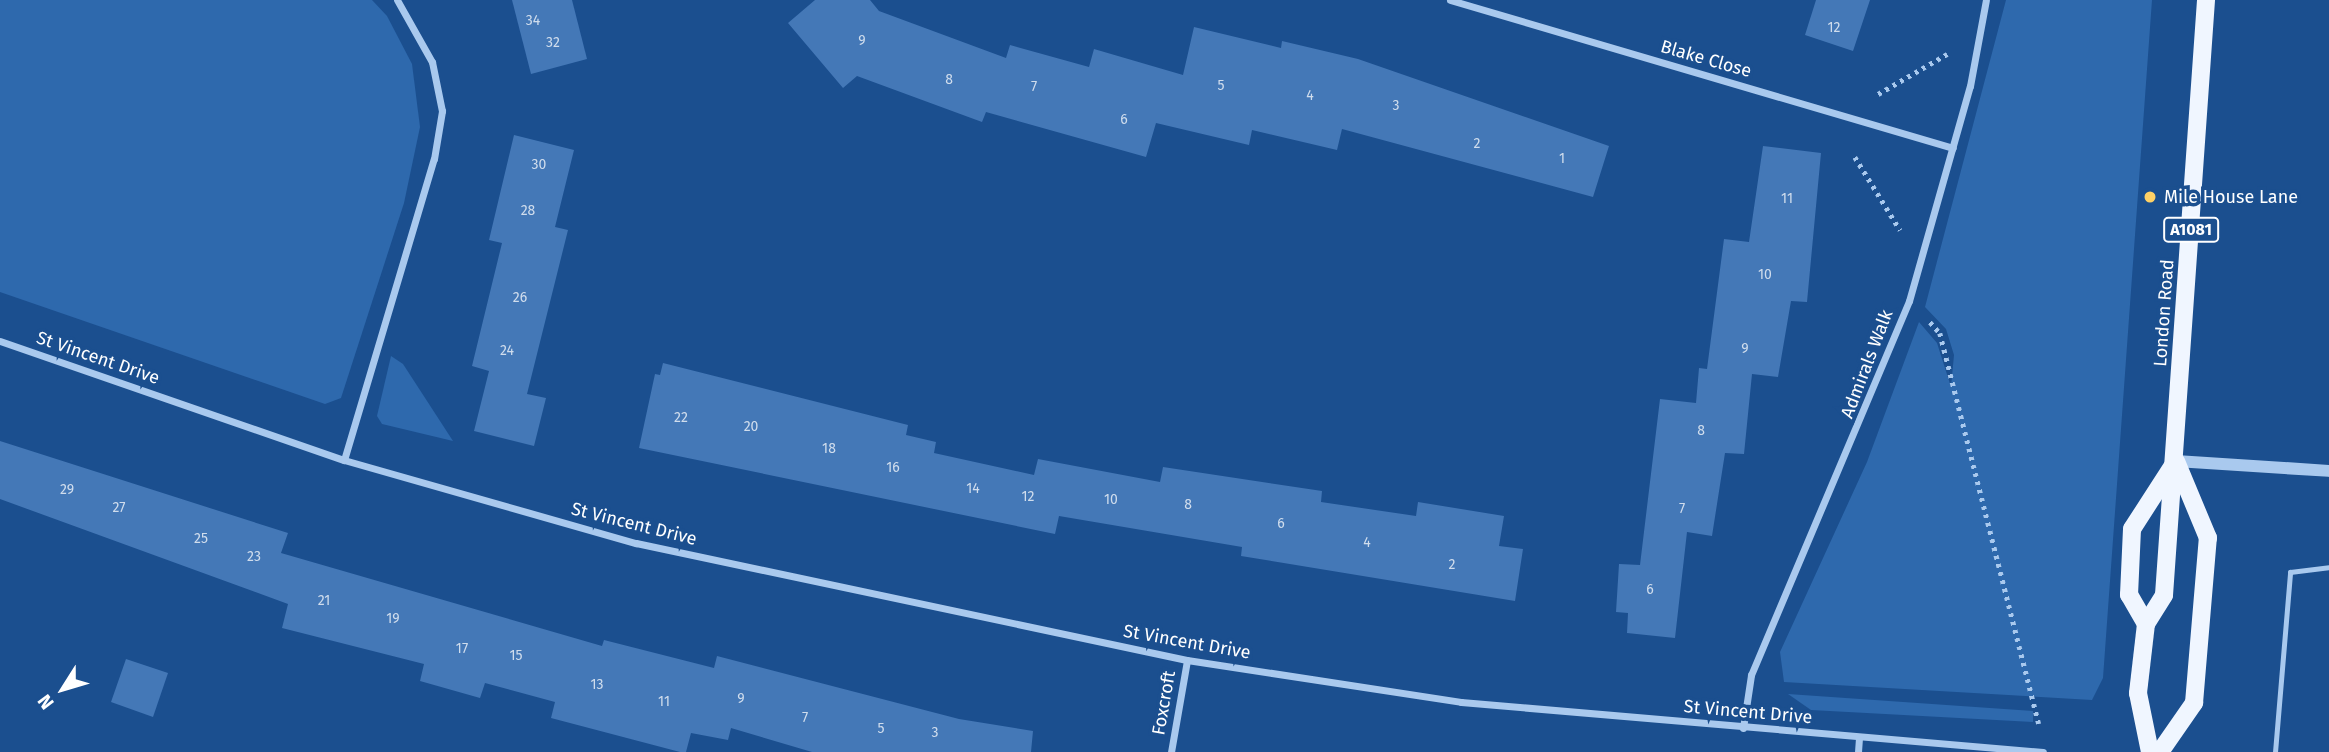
<!DOCTYPE html>
<style>
body{margin:0}
#map{position:relative;width:2329px;height:752px;overflow:hidden;background:#1b4f8f;font-family:"Fira Sans",sans-serif}
div>[style]{position:absolute}
[style*='--x']{left:calc(var(--x)*1px);top:calc(var(--y)*1px);width:calc(var(--w)*1px);rotate:calc(var(--a)*1deg)}
.green>*{inset:0;background:#2e69ad}
.building>*{inset:0;background:#4478b7}
.path>*{height:4.5px;margin-top:-2.25px;transform-origin:0;background:repeating-linear-gradient(90deg,#a9c9ee 0 3.5px,transparent 0 8.5px)}
.service>*{height:5px;margin:-2.5px;padding:0 2.5px;transform-origin:2.5px;border-radius:2.5px;background:#a9c9ee}
.minor>*{height:7px;margin:-3.5px;padding:0 3.5px;transform-origin:3.5px;border-radius:3.5px;background:#a9c9ee}
.tertiary>*{height:12px;margin:-6px;padding:0 6px;transform-origin:6px;border-radius:6px;background:#a9c9ee}
.primary>*{height:18px;margin:-9px;padding:0 9px;transform-origin:9px;border-radius:9px;background:#f0f6ff}
.dots>*{width:19px;height:19px;translate:-50% -50%;box-sizing:border-box;border:4px solid #1b4f8f;border-radius:50%}
span{translate:-50% -50%;white-space:nowrap;text-align:center;line-height:1.15;-webkit-text-stroke:7px #1b4f8f;paint-order:stroke}
.number-label{font-size:14px;color:#d0dded}
.number-label span{-webkit-text-stroke-width:0}
.shield-label span{padding:2px 5px;background:#1b4f8f;border:2px solid;border-radius:5px;-webkit-text-stroke-width:0}
.shield-label{font-size:16px;color:#fff;font-weight:700}
.street-label{font-size:18px;color:#fff}
.poi-label{font-size:18px;color:#fff}
.left{translate:0 -50%;text-align:left}
.north{position:absolute;left:28px;top:654px;width:70px;height:70px;-webkit-text-stroke:5px #1b4f8f;paint-order:stroke;rotate:233deg;font-size:19px;font-weight:700;line-height:28px;text-align:center;color:#fff}
.north::after{content:'';display:block;margin:auto;width:24px;height:32px;background:#fff;clip-path:polygon(50% 0,100% 100%,50% 72%,0 100%)}
</style>
<div id="map">
<div class="green">
<div style="clip-path:polygon(0 0,372px 0,387px 16px,412px 64px,420px 127px,404px 203px,341px 398px,325px 404px,0 292px)"></div>
<div style="clip-path:polygon(2006px 0,2152px 0,2103px 678px,2092px 700px,1784px 682px,1780px 652px,1867px 462px,1919px 322px,1937px 343px,1951px 387px,1954px 355px,1946px 329px,1925px 307px)"></div>
<div style="clip-path:polygon(391px 356px,403px 364px,453px 441px,382px 424px,377px 416px)"></div>
<div style="clip-path:polygon(1788px 694px,2033px 711px,2033px 722px,1811px 710px)"></div>
</div>
<div class="building">
<div style="clip-path:polygon(512px 0,572px 0,587px 59px,531px 74px)"></div>
<div style="clip-path:polygon(815px 0,870px 0,879px 11px,1006px 58px,1010px 45px,1089px 67px,1094px 49px,1183px 75px,1194px 27px,1281px 48px,1282px 41px,1358px 59px,1609px 146px,1593px 197px,1342px 129px,1337px 150px,1252px 130px,1249px 145px,1156px 123px,1146px 157px,986px 112px,982px 122px,857px 76px,843px 88px,788px 23px)"></div>
<div style="clip-path:polygon(1816px 0,1870px 0,1853px 51px,1805px 35px)"></div>
<div style="clip-path:polygon(514px 135px,574px 150px,555px 227px,568px 230px,527px 394px,546px 398px,534px 446px,474px 431px,489px 371px,472px 366px,502px 243px,489px 240px)"></div>
<div style="clip-path:polygon(1763px 146px,1821px 153px,1807px 302px,1791px 301px,1778px 377px,1752px 374px,1744px 454px,1725px 453px,1712px 536px,1687px 532px,1675px 638px,1627px 633px,1628px 613px,1616px 612px,1619px 564px,1640px 565px,1660px 399px,1696px 403px,1699px 368px,1707px 369px,1724px 239px,1749px 242px)"></div>
<div style="clip-path:polygon(663px 363px,908px 425px,906px 435px,936px 442px,934px 453px,1034px 475px,1038px 459px,1160px 482px,1163px 467px,1322px 491px,1321px 502px,1416px 516px,1418px 502px,1504px 516px,1499px 546px,1523px 549px,1515px 601px,1241px 556px,1242px 547px,1059px 516px,1055px 534px,639px 448px,655px 374px,660px 375px)"></div>
<div style="clip-path:polygon(0 441px,288px 533px,281px 553px,602px 646px,604px 640px,714px 668px,717px 656px,959px 719px,1033px 731px,1031px 752px,812px 752px,731px 728px,728px 740px,691px 733px,686px 752px,680px 752px,551px 718px,555px 702px,485px 683px,480px 698px,420px 681px,424px 664px,282px 628px,288px 604px,0 499px)"></div>
<div style="clip-path:polygon(126px 659px,168px 673px,153px 717px,111px 702px)"></div>
</div>
<div class="path">
<div style="--x:1878;--y:94;--w:80;--a:-30.1"></div>
<div style="--x:1855;--y:157;--w:86;--a:58.3"></div>
<div style="--x:1930;--y:322;--w:15;--a:48"></div>
<div style="--x:1940;--y:333;--w:403;--a:75.8"></div>
</div>
<div class="service">
<div style="--x:2275;--y:752;--w:181;--a:-85.2"></div>
<div style="--x:2290;--y:572;--w:39;--a:-7"></div>
</div>
<div class="minor">
<div style="--x:1450;--y:0;--w:524;--a:16.4"></div>
<div style="--x:0;--y:341;--w:364;--a:19.1"></div>
<div style="--x:344;--y:460;--w:304;--a:15.9"></div>
<div style="--x:636;--y:543;--w:563;--a:11.99"></div>
<div style="--x:1187;--y:660;--w:277;--a:8.7"></div>
<div style="--x:1461;--y:702;--w:584;--a:4.91"></div>
<div style="--x:344;--y:460;--w:314;--a:-73.4"></div>
<div style="--x:434;--y:159;--w:49;--a:-80.5"></div>
<div style="--x:442;--y:111;--w:50;--a:-101.5"></div>
<div style="--x:432;--y:62;--w:71;--a:-119.4"></div>
<div style="--x:1743;--y:728;--w:54;--a:-81.4"></div>
<div style="--x:1751;--y:675;--w:406;--a:-67.1"></div>
<div style="--x:1909;--y:301;--w:223;--a:-74.2"></div>
<div style="--x:1970;--y:86;--w:87;--a:-79.5"></div>
<div style="--x:1171;--y:752;--w:93;--a:-80.1"></div>
<div style="--x:1858;--y:752;--w:15;--a:-86"></div>
</div>
<div class="tertiary">
<div style="--x:2176;--y:461;--w:153;--a:3.7"></div>
</div>
<div class="primary">
<div style="--x:2146;--y:624;--w:34;--a:-120"></div>
<div style="--x:2129;--y:595;--w:66;--a:-87.4"></div>
<div style="--x:2132;--y:529;--w:74;--a:-57.2"></div>
<div style="--x:2150;--y:752;--w:60;--a:-101.5"></div>
<div style="--x:2138;--y:693;--w:69;--a:-83.4"></div>
<div style="--x:2146;--y:624;--w:34;--a:-58"></div>
<div style="--x:2164;--y:595;--w:596;--a:-85.96"></div>
<div style="--x:2160;--y:752;--w:60;--a:-55.2"></div>
<div style="--x:2194;--y:703;--w:166;--a:-85.2"></div>
<div style="--x:2208;--y:538;--w:83;--a:-112.6"></div>
</div>
<div class="dots">
<div style="left:2150px;top:197px;background:#ffd166"></div>
</div>
<div class="number-label">
<span style="left:533px;top:21px">34</span>
<span style="left:1834px;top:28px">12</span>
<span style="left:862px;top:41px">9</span>
<span style="left:553px;top:43px">32</span>
<span style="left:949px;top:80px">8</span>
<span style="left:1221px;top:86px">5</span>
<span style="left:1034px;top:87px">7</span>
<span style="left:1310px;top:96px">4</span>
<span style="left:1396px;top:106px">3</span>
<span style="left:1124px;top:120px">6</span>
<span style="left:1477px;top:144px">2</span>
<span style="left:1562px;top:159px">1</span>
<span style="left:539px;top:165px">30</span>
<span style="left:1787px;top:199px">11</span>
<span style="left:528px;top:211px">28</span>
<span style="left:1765px;top:275px">10</span>
<span style="left:520px;top:298px">26</span>
<span style="left:1745px;top:349px">9</span>
<span style="left:507px;top:351px">24</span>
<span style="left:681px;top:418px">22</span>
<span style="left:751px;top:427px">20</span>
<span style="left:1701px;top:431px">8</span>
<span style="left:829px;top:449px">18</span>
<span style="left:893px;top:468px">16</span>
<span style="left:973px;top:489px">14</span>
<span style="left:67px;top:490px">29</span>
<span style="left:1028px;top:497px">12</span>
<span style="left:1111px;top:500px">10</span>
<span style="left:1188px;top:505px">8</span>
<span style="left:119px;top:508px">27</span>
<span style="left:1682px;top:509px">7</span>
<span style="left:1281px;top:524px">6</span>
<span style="left:201px;top:539px">25</span>
<span style="left:1367px;top:543px">4</span>
<span style="left:254px;top:557px">23</span>
<span style="left:1452px;top:565px">2</span>
<span style="left:1650px;top:590px">6</span>
<span style="left:324px;top:601px">21</span>
<span style="left:393px;top:619px">19</span>
<span style="left:462px;top:649px">17</span>
<span style="left:516px;top:656px">15</span>
<span style="left:597px;top:685px">13</span>
<span style="left:741px;top:699px">9</span>
<span style="left:664px;top:702px">11</span>
<span style="left:805px;top:718px">7</span>
<span style="left:881px;top:729px">5</span>
<span style="left:935px;top:733px">3</span>
</div>
<div class="shield-label">
<span style="left:2191px;top:230px">A1081</span>
</div>
<div class="street-label">
<span style="left:1706px;top:59px;rotate:16deg">Blake Close</span>
<span style="left:2164px;top:313px;rotate:-86deg">London Road</span>
<span style="left:98px;top:358px;rotate:19deg">St Vincent Drive</span>
<span style="left:1867px;top:364px;rotate:-69deg">Admirals Walk</span>
<span style="left:634px;top:524px;rotate:14deg">St Vincent Drive</span>
<span style="left:1187px;top:642px;rotate:10deg">St Vincent Drive</span>
<span style="left:1164px;top:703px;rotate:-80deg">Foxcroft</span>
<span style="left:1748px;top:712px;rotate:5deg">St Vincent Drive</span>
</div>
<div class="poi-label">
<span class="left" style="left:2164px;top:197px">Mile House Lane</span>
</div>
<div class="north">N</div>
</div>
